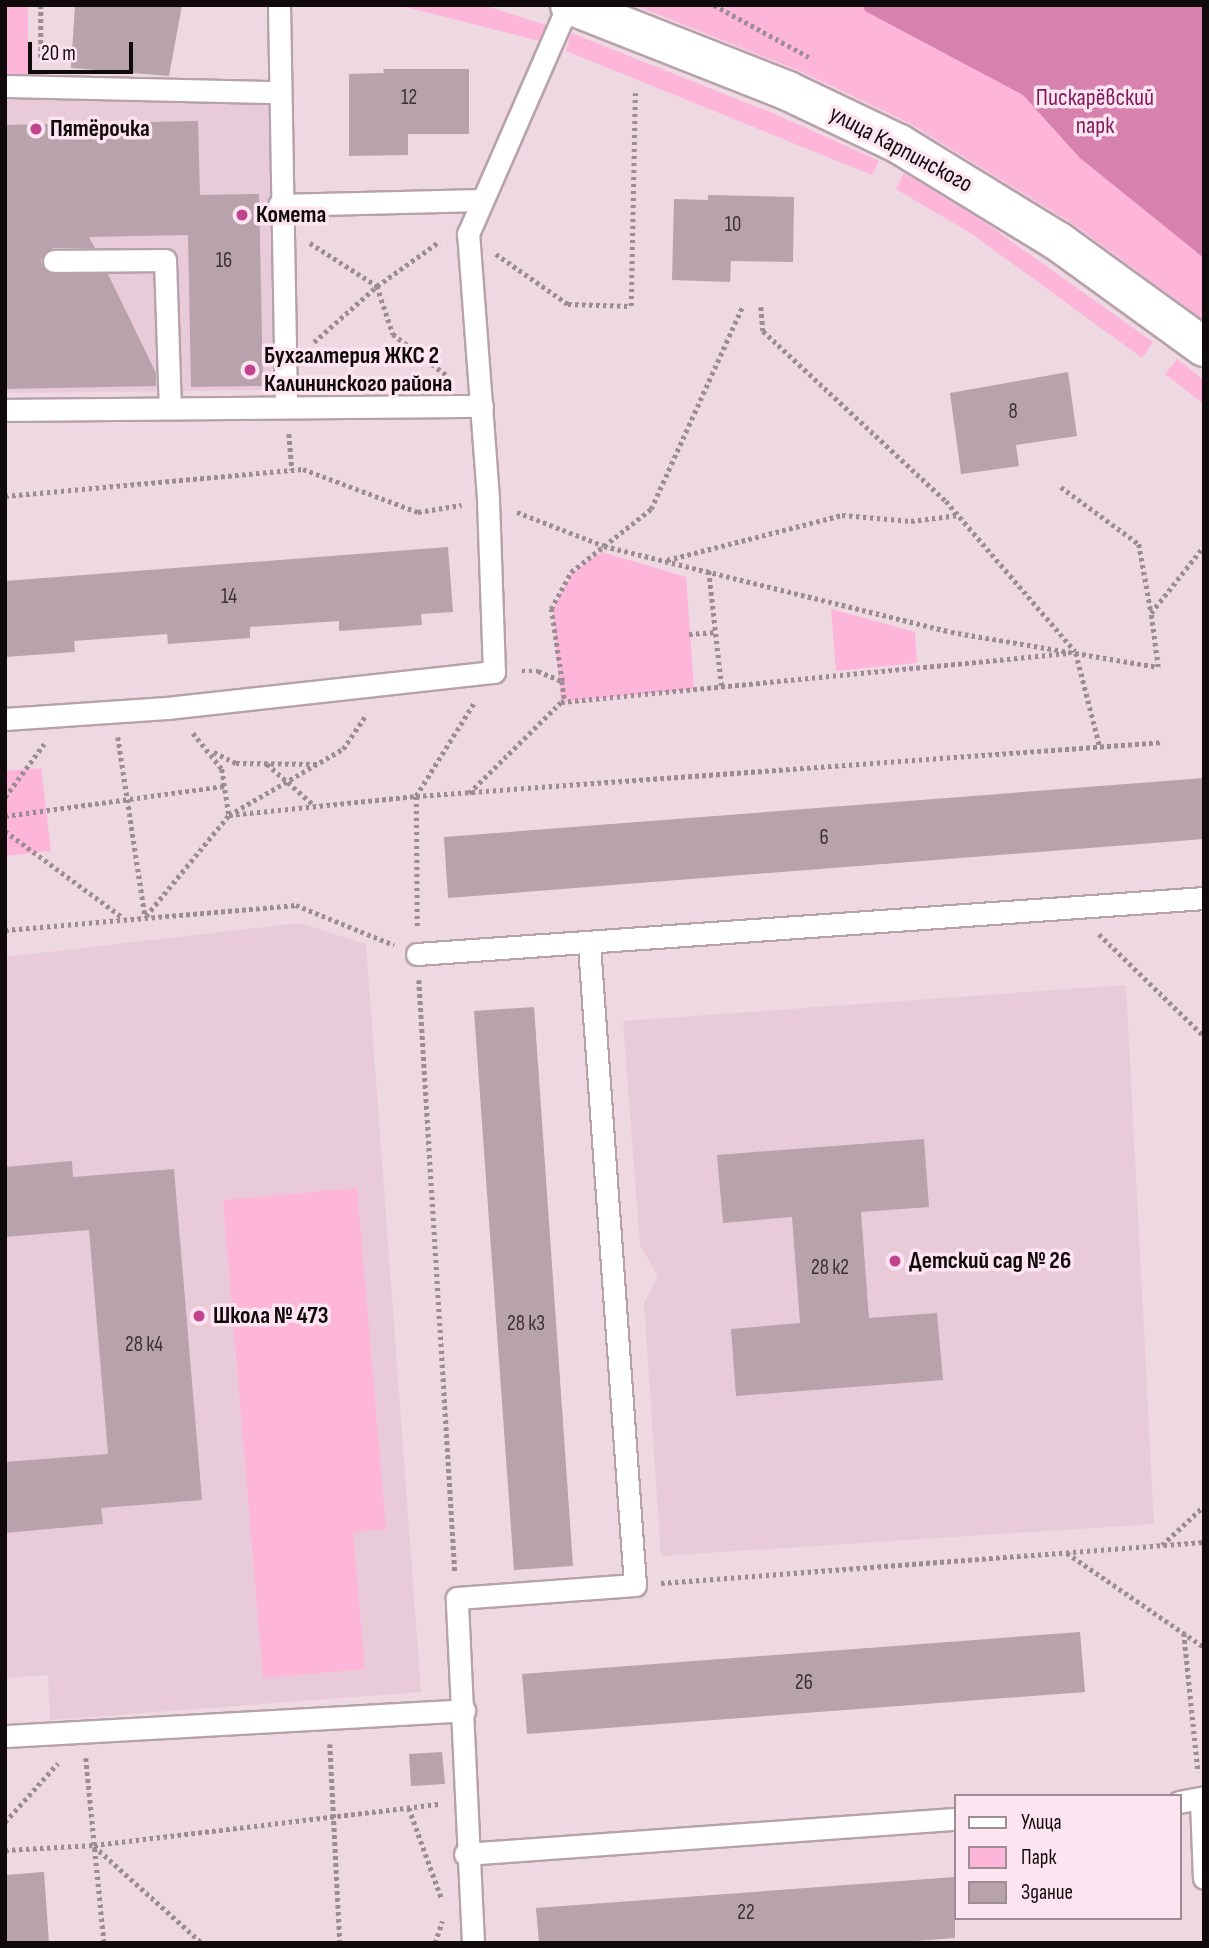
<!DOCTYPE html>
<meta charset="utf-8">
<style>
body{margin:0}
#map{position:relative;width:1209px;height:1948px;overflow:hidden;background:#eed8e2;font-family:"Sofia Sans Condensed",sans-serif}
div>[style]{position:absolute}
[style*='--x']{left:calc(var(--x)*1px);top:calc(var(--y)*1px);width:calc(var(--w)*1px);rotate:calc(var(--a)*1deg)}
.built>*{inset:0;background:#e9cad9}
.green>*{inset:0;background:#feb5da}
.forest>*{inset:0;background:#d781af}
.building>*{inset:0;background:#b8a2ac}
.path>*{height:4.5px;margin-top:-2.25px;transform-origin:0;background:repeating-linear-gradient(90deg,#9c8c93 0 3.5px,transparent 0 7px)}
.roads{filter:drop-shadow(2px 0 #b7a1ab) drop-shadow(-2px 0 #b7a1ab) drop-shadow(0 2px #b7a1ab) drop-shadow(0 -2px #b7a1ab)}
.service>*{height:21px;margin:-10.5px;padding:0 10.5px;transform-origin:10.5px;border-radius:10.5px;background:#fff}
.minor>*{height:38px;margin:-19px;padding:0 19px;transform-origin:19px;border-radius:19px;background:#fff}
.dots>*{width:19px;height:19px;translate:-50% -50%;box-sizing:border-box;border:4px solid #fce5f0;border-radius:50%}
span{translate:-50% -50%;white-space:nowrap;text-align:center;line-height:1.15;-webkit-text-stroke:7px #fce5f0;paint-order:stroke}
.number-label{font-size:21px;color:#3b3035}
.number-label span{-webkit-text-stroke-width:0}
.park-label{font-size:24px;color:#7f1959}
.poi-label{font-size:24px;color:#110a0d;font-weight:700}
.left{translate:0 -50%;text-align:left}
.street-label{font-size:24px;color:#110a0d}
.frame{position:absolute;inset:0;border:7px solid #110a0d;pointer-events:none}
.legend{position:absolute;left:954px;top:1794px;width:228px;height:126px;box-sizing:border-box;background:#fce5f0;border:2px solid #9e8d95;margin:0;padding:9px 12px;list-style:none;font-size:21px;color:#110a0d}
.legend li{display:flex;align-items:center;gap:14px;height:35px}
.legend b{width:35px;border:2px solid #9e8d95}
.scale{position:absolute;left:28px;top:42px;width:105px;height:32px;box-sizing:border-box;border:4px solid #110a0d;border-top:0;padding-left:9px;font-size:21px;line-height:24px;white-space:nowrap;color:#110a0d;-webkit-text-stroke:5px #fce5f0;paint-order:stroke}
</style>
<div id="map">
<div class="built">
<div style="clip-path:polygon(5px 98px,270px 103px,277px 390px,5px 393px)"></div>
<div style="clip-path:polygon(299px 923px,366px 944px,421px 1692px,50px 1720px,48px 1675px,5px 1678px,5px 957px)"></div>
<div style="clip-path:polygon(1126px 985px,1154px 1524px,661px 1556px,644px 1302px,658px 1277px,640px 1245px,623px 1021px)"></div>
</div>
<div class="green">
<div style="clip-path:polygon(5px 5px,28px 5px,28px 75px,5px 75px)"></div>
<div style="clip-path:polygon(398px 5px,483px 5px,549px 26px,543px 42px)"></div>
<div style="clip-path:polygon(634px 5px,1204px 5px,1204px 320px,1073px 224px,909px 123px,800px 71px)"></div>
<div style="clip-path:polygon(571px 33px,775px 114px,879px 161px,872px 175px,566px 51px)"></div>
<div style="clip-path:polygon(904px 173px,983px 221px,1153px 342px,1142px 358px,972px 234px,896px 189px)"></div>
<div style="clip-path:polygon(1177px 359px,1204px 380px,1204px 404px,1165px 374px)"></div>
<div style="clip-path:polygon(602px 552px,686px 577px,694px 689px,561px 702px,553px 609px,572px 573px)"></div>
<div style="clip-path:polygon(831px 609px,915px 632px,917px 663px,836px 671px)"></div>
<div style="clip-path:polygon(41px 768px,51px 851px,5px 856px,5px 771px)"></div>
<div style="clip-path:polygon(357px 1188px,386px 1529px,353px 1532px,365px 1669px,263px 1678px,223px 1200px)"></div>
</div>
<div class="forest">
<div style="clip-path:polygon(863px 5px,1204px 5px,1204px 258px,1080px 158px,1023px 95px,865px 11px)"></div>
</div>
<div class="building">
<div style="clip-path:polygon(75px 5px,182px 5px,169px 76px,71px 68px)"></div>
<div style="clip-path:polygon(383px 69px,469px 69px,469px 134px,408px 134px,408px 155px,349px 156px,349px 74px,384px 73px)"></div>
<div style="clip-path:polygon(198px 121px,200px 195px,259px 194px,263px 386px,191px 387px,188px 235px,89px 237px,95px 248px,53px 248px,41px 260px,43px 268px,53px 274px,108px 274px,156px 373px,156px 386px,5px 389px,5px 125px)"></div>
<div style="clip-path:polygon(708px 195px,794px 197px,793px 262px,731px 261px,730px 282px,672px 280px,674px 199px,708px 200px)"></div>
<div style="clip-path:polygon(1068px 372px,1077px 436px,1016px 445px,1019px 466px,961px 474px,950px 393px)"></div>
<div style="clip-path:polygon(448px 547px,453px 612px,421px 614px,422px 625px,339px 631px,339px 621px,250px 627px,250px 638px,168px 644px,167px 634px,74px 641px,75px 652px,5px 657px,5px 581px)"></div>
<div style="clip-path:polygon(1204px 778px,1204px 839px,448px 898px,444px 837px)"></div>
<div style="clip-path:polygon(534px 1007px,573px 1566px,514px 1570px,474px 1011px)"></div>
<div style="clip-path:polygon(924px 1139px,929px 1207px,861px 1212px,869px 1318px,937px 1313px,943px 1380px,736px 1396px,731px 1329px,800px 1323px,792px 1217px,723px 1223px,717px 1155px)"></div>
<div style="clip-path:polygon(72px 1161px,73px 1177px,174px 1169px,202px 1500px,101px 1508px,103px 1524px,5px 1533px,5px 1462px,108px 1454px,89px 1230px,5px 1237px,5px 1167px)"></div>
<div style="clip-path:polygon(1080px 1632px,1085px 1692px,527px 1734px,522px 1674px)"></div>
<div style="clip-path:polygon(442px 1752px,445px 1784px,411px 1786px,409px 1754px)"></div>
<div style="clip-path:polygon(44px 1872px,49px 1943px,5px 1943px,5px 1875px)"></div>
<div style="clip-path:polygon(955px 1877px,955px 1938px,890px 1943px,539px 1943px,536px 1908px)"></div>
</div>
<div class="path">
<div style="--x:41;--y:5;--w:55;--a:90"></div>
<div style="--x:714;--y:5;--w:108;--a:28.7"></div>
<div style="--x:310;--y:243;--w:80;--a:32.7"></div>
<div style="--x:377;--y:286;--w:51;--a:71.6"></div>
<div style="--x:393;--y:334;--w:71;--a:37.5"></div>
<div style="--x:496;--y:254;--w:88;--a:34.8"></div>
<div style="--x:568;--y:304;--w:63;--a:1.8"></div>
<div style="--x:631;--y:306;--w:213;--a:-88.9"></div>
<div style="--x:761;--y:307;--w:24;--a:85"></div>
<div style="--x:763;--y:331;--w:250;--a:42.9"></div>
<div style="--x:946;--y:501;--w:198;--a:49.3"></div>
<div style="--x:314;--y:342;--w:84;--a:-41.6"></div>
<div style="--x:377;--y:286;--w:77;--a:-35.5"></div>
<div style="--x:289;--y:434;--w:36;--a:85"></div>
<div style="--x:1061;--y:487;--w:97;--a:36.2"></div>
<div style="--x:1139;--y:544;--w:69;--a:80"></div>
<div style="--x:5;--y:496;--w:299;--a:-5.2"></div>
<div style="--x:303;--y:469;--w:123;--a:20.5"></div>
<div style="--x:418;--y:512;--w:44;--a:-9.2"></div>
<div style="--x:517;--y:512;--w:93;--a:21.3"></div>
<div style="--x:604;--y:546;--w:357;--a:13.9"></div>
<div style="--x:951;--y:632;--w:210;--a:9.6"></div>
<div style="--x:1158;--y:667;--w:54;--a:-97.4"></div>
<div style="--x:1151;--y:613;--w:85;--a:-51.7"></div>
<div style="--x:667;--y:560;--w:181;--a:-14.4"></div>
<div style="--x:842;--y:515;--w:69;--a:5"></div>
<div style="--x:911;--y:521;--w:48;--a:-7.1"></div>
<div style="--x:709;--y:571;--w:118;--a:83.7"></div>
<div style="--x:689;--y:634;--w:27;--a:-4"></div>
<div style="--x:1076;--y:653;--w:97;--a:75.7"></div>
<div style="--x:522;--y:671;--w:16;--a:0"></div>
<div style="--x:538;--y:671;--w:26;--a:23"></div>
<div style="--x:562;--y:681;--w:73;--a:-98.7"></div>
<div style="--x:551;--y:609;--w:42;--a:-61.6"></div>
<div style="--x:571;--y:572;--w:102;--a:-38.2"></div>
<div style="--x:651;--y:509;--w:222;--a:-65.7"></div>
<div style="--x:562;--y:681;--w:21;--a:82"></div>
<div style="--x:193;--y:733;--w:46;--a:51.1"></div>
<div style="--x:222;--y:769;--w:47;--a:81.3"></div>
<div style="--x:229;--y:815;--w:188;--a:-5.8"></div>
<div style="--x:416;--y:796;--w:749;--a:-4.13"></div>
<div style="--x:118;--y:737;--w:180;--a:81.4"></div>
<div style="--x:214;--y:752;--w:25;--a:27"></div>
<div style="--x:236;--y:763;--w:82;--a:0.7"></div>
<div style="--x:267;--y:764;--w:64;--a:41.2"></div>
<div style="--x:469;--y:793;--w:129;--a:-44.7"></div>
<div style="--x:561;--y:702;--w:510;--a:-5.51"></div>
<div style="--x:5;--y:797;--w:66;--a:-53.7"></div>
<div style="--x:5;--y:816;--w:222;--a:-7.8"></div>
<div style="--x:5;--y:831;--w:145;--a:36.3"></div>
<div style="--x:146;--y:916;--w:131;--a:-50.6"></div>
<div style="--x:229;--y:815;--w:132;--a:-30.1"></div>
<div style="--x:343;--y:749;--w:41;--a:-55.9"></div>
<div style="--x:417;--y:926;--w:130;--a:-90.4"></div>
<div style="--x:416;--y:796;--w:110;--a:-58.1"></div>
<div style="--x:5;--y:930;--w:292;--a:-4.9"></div>
<div style="--x:296;--y:905;--w:106;--a:22.2"></div>
<div style="--x:1099;--y:934;--w:146;--a:44.2"></div>
<div style="--x:419;--y:980;--w:593;--a:86.52"></div>
<div style="--x:1162;--y:1545;--w:57;--a:-42.9"></div>
<div style="--x:1067;--y:1553;--w:166;--a:34.5"></div>
<div style="--x:661;--y:1583;--w:545;--a:-4.32"></div>
<div style="--x:1184;--y:1633;--w:140;--a:84.2"></div>
<div style="--x:330;--y:1744;--w:199;--a:87.1"></div>
<div style="--x:86;--y:1758;--w:186;--a:84.4"></div>
<div style="--x:409;--y:1808;--w:95;--a:70.2"></div>
<div style="--x:5;--y:1822;--w:79;--a:-48.1"></div>
<div style="--x:94;--y:1846;--w:145;--a:41.9"></div>
<div style="--x:5;--y:1850;--w:89;--a:-3.2"></div>
<div style="--x:94;--y:1845;--w:347;--a:-6.8"></div>
<div style="--x:435;--y:1943;--w:23;--a:-72"></div>
</div>
<div class="roads">
<div class="service">
<div style="--x:279;--y:5;--w:400;--a:89"></div>
<div style="--x:5;--y:86;--w:274;--a:1.3"></div>
<div style="--x:279;--y:205;--w:202;--a:-1.4"></div>
<div style="--x:54;--y:261;--w:111;--a:-0.5"></div>
<div style="--x:165;--y:260;--w:147;--a:88.1"></div>
<div style="--x:5;--y:410;--w:477;--a:-0.5"></div>
<div style="--x:5;--y:719;--w:162;--a:-3.9"></div>
<div style="--x:167;--y:708;--w:329;--a:-6.3"></div>
<div style="--x:494;--y:672;--w:174;--a:-92"></div>
<div style="--x:488;--y:498;--w:265;--a:-94.3"></div>
<div style="--x:468;--y:234;--w:250;--a:-66.4"></div>
<div style="--x:417;--y:954;--w:789;--a:-4.07"></div>
<div style="--x:5;--y:1736;--w:460;--a:-3.2"></div>
<div style="--x:1201;--y:1801;--w:77;--a:87.8"></div>
<div style="--x:1179;--y:1802;--w:25;--a:-11"></div>
<div style="--x:465;--y:1854;--w:491;--a:-4.1"></div>
<div style="--x:473;--y:1943;--w:345;--a:-92.7"></div>
<div style="--x:457;--y:1598;--w:178;--a:-4.2"></div>
<div style="--x:635;--y:1585;--w:642;--a:-94.11"></div>
</div>
<div class="minor">
<div style="--x:570;--y:5;--w:234;--a:21.5"></div>
<div style="--x:788;--y:91;--w:123;--a:25.5"></div>
<div style="--x:899;--y:144;--w:188;--a:31.5"></div>
<div style="--x:1059;--y:242;--w:179;--a:35.9"></div>
</div>
</div>
<div class="dots">
<div style="left:36px;top:129px;background:#c2438e"></div>
<div style="left:242px;top:215px;background:#c2438e"></div>
<div style="left:250px;top:370px;background:#c2438e"></div>
<div style="left:895px;top:1261px;background:#c2438e"></div>
<div style="left:199px;top:1316px;background:#c2438e"></div>
</div>
<div class="number-label">
<span style="left:409px;top:98px">12</span>
<span style="left:733px;top:225px">10</span>
<span style="left:224px;top:261px">16</span>
<span style="left:1013px;top:412px">8</span>
<span style="left:229px;top:597px">14</span>
<span style="left:824px;top:838px">6</span>
<span style="left:830px;top:1268px">28 к2</span>
<span style="left:526px;top:1324px">28 к3</span>
<span style="left:144px;top:1345px">28 к4</span>
<span style="left:804px;top:1683px">26</span>
<span style="left:746px;top:1913px">22</span>
</div>
<div class="park-label">
<span style="left:1095px;top:112px">Пискарёвский<br>парк</span>
</div>
<div class="poi-label">
<span class="left" style="left:50px;top:129px">Пятёрочка</span>
<span class="left" style="left:256px;top:215px">Комета</span>
<span class="left" style="left:264px;top:370px">Бухгалтерия ЖКС 2<br>Калининского района</span>
<span class="left" style="left:909px;top:1261px">Детский сад № 26</span>
<span class="left" style="left:213px;top:1316px">Школа № 473</span>
</div>
<div class="street-label">
<span style="left:901px;top:149px;rotate:28deg">улица Карпинского</span>
</div>
<div class="frame"></div>
<ul class="legend">
<li><b style="height:9px;background:#fff"></b>Улица</li>
<li><b style="height:19px;background:#feb5da"></b>Парк</li>
<li><b style="height:19px;background:#b8a2ac"></b>Здание</li>
</ul>
<div class="scale">20 m</div>
</div>
